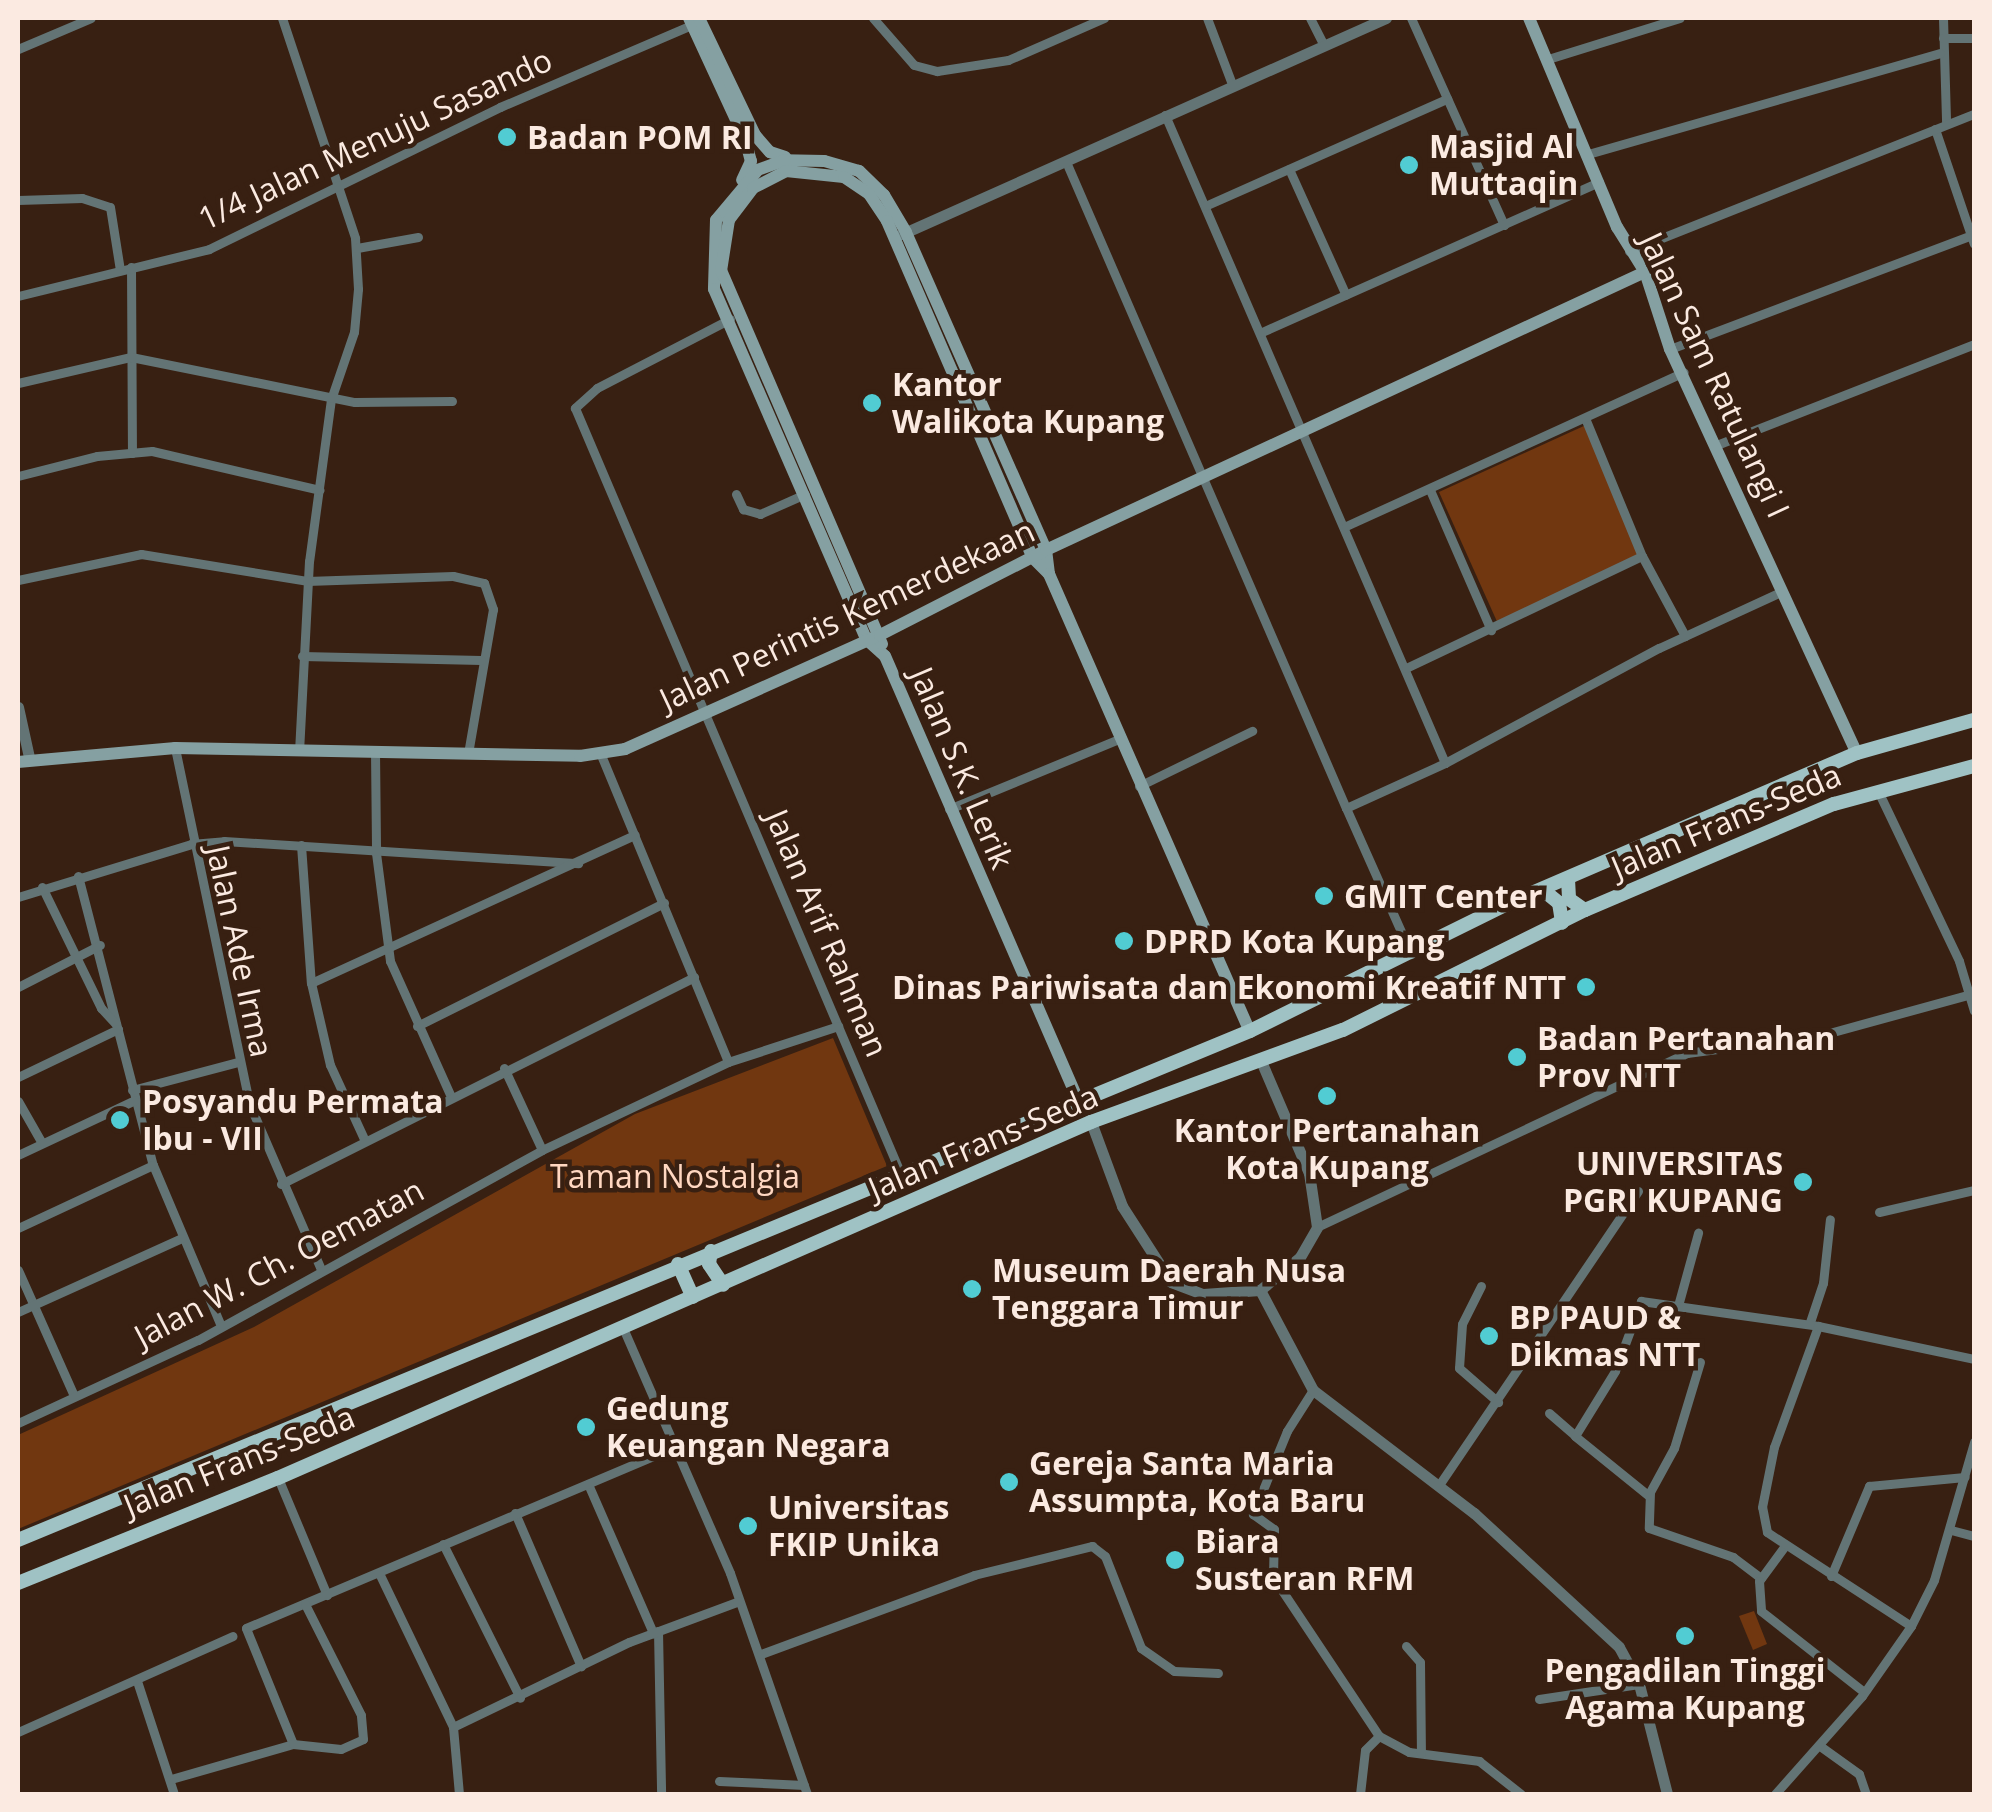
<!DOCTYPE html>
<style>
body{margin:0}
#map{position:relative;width:1992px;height:1812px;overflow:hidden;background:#382012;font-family:"Open Sans",sans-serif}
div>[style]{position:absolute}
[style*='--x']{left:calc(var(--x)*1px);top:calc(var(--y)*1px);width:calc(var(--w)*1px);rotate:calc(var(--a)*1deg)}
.green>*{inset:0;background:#713710}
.minor>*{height:9px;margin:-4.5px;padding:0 4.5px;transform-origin:4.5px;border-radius:4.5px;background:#637475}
.tertiary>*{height:11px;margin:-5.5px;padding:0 5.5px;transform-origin:5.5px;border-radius:5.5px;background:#637475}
.secondary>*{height:12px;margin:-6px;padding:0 6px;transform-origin:6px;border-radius:6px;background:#85a0a2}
.primary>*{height:14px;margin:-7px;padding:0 7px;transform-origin:7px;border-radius:7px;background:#9fc2c4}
.dots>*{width:28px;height:28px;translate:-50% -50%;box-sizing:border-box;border:5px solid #382012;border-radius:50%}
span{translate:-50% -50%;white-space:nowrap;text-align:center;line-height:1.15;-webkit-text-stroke:9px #382012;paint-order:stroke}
.poi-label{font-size:32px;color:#fbeae1;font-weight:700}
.left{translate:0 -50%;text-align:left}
.right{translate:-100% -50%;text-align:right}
.street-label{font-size:32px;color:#fbeae1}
.park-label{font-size:32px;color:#ffd7c1}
.frame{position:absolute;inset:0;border:20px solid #fbeae1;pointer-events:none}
</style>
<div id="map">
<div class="green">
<div style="clip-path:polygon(1586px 425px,1645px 552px,1499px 626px,1439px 492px)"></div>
<div style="clip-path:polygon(833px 1038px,887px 1166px,18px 1529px,18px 1435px,254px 1327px,635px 1114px)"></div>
<div style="clip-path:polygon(1754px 1611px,1767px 1644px,1753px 1650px,1739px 1616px)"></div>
</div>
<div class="minor">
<div style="--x:282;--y:18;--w:232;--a:71.6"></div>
<div style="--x:355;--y:238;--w:51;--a:86.6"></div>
<div style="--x:358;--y:289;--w:43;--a:95.3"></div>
<div style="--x:354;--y:332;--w:71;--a:108.9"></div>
<div style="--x:331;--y:399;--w:163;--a:97.7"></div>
<div style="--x:309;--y:561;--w:190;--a:93"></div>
<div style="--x:873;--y:18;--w:62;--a:48.9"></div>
<div style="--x:914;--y:65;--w:24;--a:15"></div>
<div style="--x:937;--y:71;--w:72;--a:-8.8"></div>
<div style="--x:1008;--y:60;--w:105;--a:-23.6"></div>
<div style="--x:1207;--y:18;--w:71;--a:69.3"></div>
<div style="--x:1310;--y:18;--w:29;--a:63"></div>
<div style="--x:1411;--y:18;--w:227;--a:65.8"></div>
<div style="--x:1943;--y:18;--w:104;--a:88.3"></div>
<div style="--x:1943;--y:38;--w:31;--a:0"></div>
<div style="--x:18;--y:49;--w:79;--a:-23"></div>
<div style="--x:1548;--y:59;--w:138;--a:-17.3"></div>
<div style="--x:1165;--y:115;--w:706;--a:66.63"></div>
<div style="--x:1445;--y:763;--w:243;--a:-28.3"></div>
<div style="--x:1659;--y:648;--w:136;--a:-24.7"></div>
<div style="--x:1935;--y:129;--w:121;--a:71.3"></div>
<div style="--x:1588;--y:154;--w:366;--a:-16"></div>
<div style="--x:1067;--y:164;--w:702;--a:66.58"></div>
<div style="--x:1346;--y:808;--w:109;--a:-24.4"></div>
<div style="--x:1289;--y:169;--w:138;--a:65.7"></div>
<div style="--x:18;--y:200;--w:64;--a:-1.8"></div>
<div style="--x:82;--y:198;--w:29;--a:18"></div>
<div style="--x:110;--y:207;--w:64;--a:81"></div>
<div style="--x:1205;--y:206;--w:265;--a:-23.9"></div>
<div style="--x:357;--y:248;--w:62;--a:-10.2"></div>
<div style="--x:1629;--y:251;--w:371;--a:-21.7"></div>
<div style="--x:131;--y:267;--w:186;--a:89.7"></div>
<div style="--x:18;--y:296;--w:197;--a:-13.8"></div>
<div style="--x:209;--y:249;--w:324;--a:-26"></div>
<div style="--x:500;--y:107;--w:208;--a:-23.2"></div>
<div style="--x:730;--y:319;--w:150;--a:152.6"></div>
<div style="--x:597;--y:388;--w:30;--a:138"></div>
<div style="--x:575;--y:408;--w:830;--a:66.96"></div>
<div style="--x:1262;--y:332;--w:369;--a:-24"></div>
<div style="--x:1670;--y:349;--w:322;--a:-20.7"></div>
<div style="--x:18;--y:383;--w:116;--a:-13"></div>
<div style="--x:131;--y:357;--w:228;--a:11.4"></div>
<div style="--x:355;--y:402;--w:97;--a:-0.6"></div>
<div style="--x:1585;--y:418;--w:149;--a:67.6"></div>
<div style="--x:1642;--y:556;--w:91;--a:61.7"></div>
<div style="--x:1714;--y:446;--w:279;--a:-21.4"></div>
<div style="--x:18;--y:476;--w:81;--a:-14.2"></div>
<div style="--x:97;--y:456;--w:55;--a:-5.2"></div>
<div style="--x:152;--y:451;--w:172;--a:13.1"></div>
<div style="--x:1430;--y:490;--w:153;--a:66.5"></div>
<div style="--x:736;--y:494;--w:17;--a:65"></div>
<div style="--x:743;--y:509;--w:18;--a:16"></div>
<div style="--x:760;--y:514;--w:49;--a:-24"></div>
<div style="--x:1346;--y:526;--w:371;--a:-24.5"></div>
<div style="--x:18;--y:580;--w:126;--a:-11.9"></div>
<div style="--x:141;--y:554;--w:168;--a:9.2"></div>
<div style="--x:307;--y:581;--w:146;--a:-2"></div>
<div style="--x:453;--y:576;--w:32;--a:13"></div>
<div style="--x:484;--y:583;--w:28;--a:71"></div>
<div style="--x:493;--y:609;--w:147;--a:99.8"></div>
<div style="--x:302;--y:656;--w:179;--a:1.3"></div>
<div style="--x:1406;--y:668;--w:261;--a:-25.4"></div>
<div style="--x:175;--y:748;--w:363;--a:78.2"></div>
<div style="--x:249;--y:1103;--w:181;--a:66.6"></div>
<div style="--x:375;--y:751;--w:102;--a:89.4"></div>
<div style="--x:376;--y:853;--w:109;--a:82.6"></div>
<div style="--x:390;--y:961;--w:149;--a:65.8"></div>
<div style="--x:601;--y:755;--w:332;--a:67.5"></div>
<div style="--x:1139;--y:786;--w:126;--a:-26"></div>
<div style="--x:1878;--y:791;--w:188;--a:64.5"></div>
<div style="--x:1959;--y:961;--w:52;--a:73.3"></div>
<div style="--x:1346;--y:808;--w:160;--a:66"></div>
<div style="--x:949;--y:809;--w:184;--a:-22.4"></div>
<div style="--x:301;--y:845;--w:138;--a:85.9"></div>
<div style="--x:78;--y:876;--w:299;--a:75.5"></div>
<div style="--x:153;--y:1165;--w:175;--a:67.1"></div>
<div style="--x:42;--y:887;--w:135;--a:64"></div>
<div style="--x:101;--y:1008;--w:22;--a:47"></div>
<div style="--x:18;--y:897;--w:181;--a:-17"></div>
<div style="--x:191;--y:844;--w:33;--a:-5"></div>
<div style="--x:224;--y:841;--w:355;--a:3.6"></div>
<div style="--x:18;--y:987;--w:92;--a:-27.1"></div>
<div style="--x:417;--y:1026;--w:276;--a:-26.5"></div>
<div style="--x:504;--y:1068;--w:90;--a:65.1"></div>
<div style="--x:18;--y:1077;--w:111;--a:-25.6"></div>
<div style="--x:132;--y:1090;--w:110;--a:-14.8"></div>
<div style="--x:18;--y:1101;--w:48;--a:60.3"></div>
<div style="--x:365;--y:1141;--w:84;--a:-114.7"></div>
<div style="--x:330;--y:1065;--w:84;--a:-103"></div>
<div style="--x:311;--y:983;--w:356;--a:-24.6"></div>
<div style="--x:18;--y:1155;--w:129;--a:-25.2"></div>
<div style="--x:281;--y:1184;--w:462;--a:-26.6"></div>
<div style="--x:1879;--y:1212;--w:98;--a:-13"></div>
<div style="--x:1317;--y:1227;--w:409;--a:-25.2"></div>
<div style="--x:1687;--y:1053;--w:136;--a:-7.6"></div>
<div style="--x:1822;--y:1035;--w:158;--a:-15.4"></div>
<div style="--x:18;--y:1228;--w:149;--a:-25"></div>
<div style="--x:18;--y:1270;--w:138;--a:66"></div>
<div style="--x:1481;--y:1286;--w:42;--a:116.6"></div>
<div style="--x:1462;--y:1324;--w:44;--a:93.9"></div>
<div style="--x:1459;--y:1368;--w:52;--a:41.1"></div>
<div style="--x:1679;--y:1302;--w:72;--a:-74.6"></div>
<div style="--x:18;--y:1312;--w:180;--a:-24.3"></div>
<div style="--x:1810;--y:1322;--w:41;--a:-71.6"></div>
<div style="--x:1823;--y:1283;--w:64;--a:-83.8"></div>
<div style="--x:623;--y:1328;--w:267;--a:66.4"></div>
<div style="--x:730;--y:1573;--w:234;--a:70.8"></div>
<div style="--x:1700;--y:1362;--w:90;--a:106.8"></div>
<div style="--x:1674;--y:1448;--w:50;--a:118.6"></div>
<div style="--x:1650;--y:1492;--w:36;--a:92"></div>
<div style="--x:1649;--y:1528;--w:89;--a:19"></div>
<div style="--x:1733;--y:1557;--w:35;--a:37"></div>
<div style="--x:1313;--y:1390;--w:49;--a:122.4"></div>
<div style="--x:1287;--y:1431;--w:90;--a:112.3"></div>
<div style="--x:1253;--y:1514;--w:26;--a:36"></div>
<div style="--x:1274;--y:1529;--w:48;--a:91.2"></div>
<div style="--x:1273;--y:1577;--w:191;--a:56.3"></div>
<div style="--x:1379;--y:1736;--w:34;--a:28"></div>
<div style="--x:1409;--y:1752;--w:71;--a:7.3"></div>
<div style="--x:1479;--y:1761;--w:53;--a:38.2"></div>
<div style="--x:1549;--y:1413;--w:35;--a:41"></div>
<div style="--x:18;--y:1423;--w:198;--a:-24.8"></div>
<div style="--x:198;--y:1340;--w:393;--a:-28.9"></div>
<div style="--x:542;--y:1150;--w:206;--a:-25.3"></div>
<div style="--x:728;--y:1062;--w:116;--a:-18.1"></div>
<div style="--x:278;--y:1478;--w:127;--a:67.3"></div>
<div style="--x:588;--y:1484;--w:163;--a:66.4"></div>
<div style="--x:1439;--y:1485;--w:355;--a:-55.9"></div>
<div style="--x:1649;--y:1496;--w:95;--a:-141"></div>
<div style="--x:1575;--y:1436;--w:76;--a:-58.4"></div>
<div style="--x:1615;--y:1371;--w:75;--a:-69.6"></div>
<div style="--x:1641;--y:1301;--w:179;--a:8"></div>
<div style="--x:515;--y:1513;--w:167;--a:66.7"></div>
<div style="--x:1951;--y:1530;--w:24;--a:15"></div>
<div style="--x:443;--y:1544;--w:172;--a:63.4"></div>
<div style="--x:1784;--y:1547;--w:42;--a:126.3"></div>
<div style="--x:1759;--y:1581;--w:30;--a:86"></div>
<div style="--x:1761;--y:1611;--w:131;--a:38.2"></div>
<div style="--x:379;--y:1573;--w:171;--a:64.3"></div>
<div style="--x:453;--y:1727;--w:67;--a:84.9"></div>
<div style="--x:1831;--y:1576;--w:98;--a:-67.1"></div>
<div style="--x:1869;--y:1486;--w:96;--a:-5.4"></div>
<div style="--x:1911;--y:1626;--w:172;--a:-146.9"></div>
<div style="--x:1767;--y:1532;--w:25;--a:-101"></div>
<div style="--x:1762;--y:1507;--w:61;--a:-78.7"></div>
<div style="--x:1774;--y:1447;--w:129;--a:-70"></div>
<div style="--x:1818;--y:1326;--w:159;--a:11.9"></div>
<div style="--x:658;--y:1631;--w:163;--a:88.9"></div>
<div style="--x:1406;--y:1646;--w:21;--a:49"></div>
<div style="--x:1420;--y:1662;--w:91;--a:89.4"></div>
<div style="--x:761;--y:1654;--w:227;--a:-20.3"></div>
<div style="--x:974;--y:1575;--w:122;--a:-13.8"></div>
<div style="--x:1092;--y:1546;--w:16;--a:38"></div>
<div style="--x:1105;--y:1556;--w:99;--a:68.6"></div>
<div style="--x:1141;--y:1648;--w:40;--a:34.9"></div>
<div style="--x:1174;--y:1671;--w:44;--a:2.6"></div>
<div style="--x:137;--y:1681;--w:119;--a:71.9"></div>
<div style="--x:1539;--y:1699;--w:101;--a:-8.5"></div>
<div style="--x:453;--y:1727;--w:195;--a:-25.8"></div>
<div style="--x:629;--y:1642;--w:117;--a:-20.4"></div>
<div style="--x:18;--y:1732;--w:235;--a:-24.1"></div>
<div style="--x:293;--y:1744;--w:125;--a:-112.1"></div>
<div style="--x:246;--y:1628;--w:463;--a:-22.9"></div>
<div style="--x:1820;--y:1746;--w:48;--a:35.7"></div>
<div style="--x:1859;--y:1774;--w:21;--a:71"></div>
<div style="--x:171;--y:1779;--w:127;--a:-16"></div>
<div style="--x:293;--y:1744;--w:48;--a:5.9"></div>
<div style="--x:341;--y:1749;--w:24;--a:-24"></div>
<div style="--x:363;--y:1739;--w:24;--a:-95"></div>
<div style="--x:361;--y:1715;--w:124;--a:-116.8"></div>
<div style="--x:719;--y:1781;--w:85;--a:2.7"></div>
<div style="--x:1360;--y:1794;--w:44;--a:-83.5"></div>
<div style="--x:1365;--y:1750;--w:20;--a:-45"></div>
<div style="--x:1775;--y:1794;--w:131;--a:-48.4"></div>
<div style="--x:1862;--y:1696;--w:85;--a:-55"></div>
<div style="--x:1911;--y:1626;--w:51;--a:-63.4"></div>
<div style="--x:1934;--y:1580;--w:144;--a:-73.8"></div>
</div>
<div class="tertiary">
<div style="--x:902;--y:234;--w:530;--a:-24.05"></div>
<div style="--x:18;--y:707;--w:51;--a:77.6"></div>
<div style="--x:1091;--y:1122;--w:90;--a:69.7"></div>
<div style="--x:1122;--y:1206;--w:90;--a:57.2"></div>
<div style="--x:1171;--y:1282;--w:34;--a:21"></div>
<div style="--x:1203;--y:1294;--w:57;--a:-4"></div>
<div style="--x:1260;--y:1290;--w:52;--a:-39.5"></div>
<div style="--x:1300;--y:1257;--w:34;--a:-60"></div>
<div style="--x:1317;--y:1227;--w:55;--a:-98.4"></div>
<div style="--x:1309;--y:1173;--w:122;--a:-113.2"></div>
<div style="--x:1260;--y:1290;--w:113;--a:62.1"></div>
<div style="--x:1313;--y:1390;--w:203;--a:37.4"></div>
<div style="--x:1474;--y:1513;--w:197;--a:42.7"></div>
<div style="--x:1619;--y:1647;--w:42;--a:61.6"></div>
<div style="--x:1639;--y:1684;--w:114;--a:75.7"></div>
</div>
<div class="secondary">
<div style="--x:689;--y:18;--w:133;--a:65.2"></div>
<div style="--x:745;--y:139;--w:23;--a:75"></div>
<div style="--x:751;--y:161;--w:21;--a:115"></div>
<div style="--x:699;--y:18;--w:130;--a:64.4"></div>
<div style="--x:755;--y:135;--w:23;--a:49"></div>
<div style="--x:770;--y:152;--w:16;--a:18"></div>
<div style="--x:1529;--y:18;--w:227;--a:67.2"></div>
<div style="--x:1617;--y:227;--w:53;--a:58.1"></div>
<div style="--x:1645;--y:272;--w:81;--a:72"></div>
<div style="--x:1670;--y:349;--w:445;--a:65.2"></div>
<div style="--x:1049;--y:574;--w:24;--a:-97"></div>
<div style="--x:1046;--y:550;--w:347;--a:-113.8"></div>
<div style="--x:906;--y:232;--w:43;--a:-120.7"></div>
<div style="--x:884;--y:195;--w:35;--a:-136"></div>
<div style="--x:859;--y:171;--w:36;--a:-164"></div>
<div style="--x:824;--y:161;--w:39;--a:-179"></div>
<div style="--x:785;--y:160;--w:29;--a:160"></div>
<div style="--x:758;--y:170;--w:65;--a:130"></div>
<div style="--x:716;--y:220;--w:69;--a:91.7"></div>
<div style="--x:714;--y:289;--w:382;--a:66.5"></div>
<div style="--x:866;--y:639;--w:25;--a:42"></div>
<div style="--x:885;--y:656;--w:481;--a:66.5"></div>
<div style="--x:882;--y:644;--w:406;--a:-113.3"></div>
<div style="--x:721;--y:271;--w:52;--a:-81.1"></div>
<div style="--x:729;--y:220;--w:40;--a:-53"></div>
<div style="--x:753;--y:188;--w:37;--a:-27"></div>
<div style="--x:786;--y:171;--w:58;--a:5.9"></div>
<div style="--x:844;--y:177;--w:30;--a:34"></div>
<div style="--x:869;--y:194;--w:32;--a:56"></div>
<div style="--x:887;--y:221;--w:367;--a:66.6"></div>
<div style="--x:1033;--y:558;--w:23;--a:45"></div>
<div style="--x:1049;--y:574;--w:499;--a:66.3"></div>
<div style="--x:18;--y:762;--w:158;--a:-5.1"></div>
<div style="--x:175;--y:748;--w:405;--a:1.1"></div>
<div style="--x:580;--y:756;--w:46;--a:-8.8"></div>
<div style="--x:625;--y:749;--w:279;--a:-24.1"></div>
<div style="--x:880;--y:635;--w:186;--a:-27.1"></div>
<div style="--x:1046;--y:550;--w:660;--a:-24.9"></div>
</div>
<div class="primary">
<div style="--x:1568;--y:879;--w:20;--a:87"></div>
<div style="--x:1569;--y:899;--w:19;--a:35"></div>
<div style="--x:1543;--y:890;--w:21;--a:39"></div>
<div style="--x:1559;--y:903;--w:20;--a:81"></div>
<div style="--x:711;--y:1251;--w:13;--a:99"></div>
<div style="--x:709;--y:1264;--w:25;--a:56"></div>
<div style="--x:678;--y:1264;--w:36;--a:66"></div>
<div style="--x:18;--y:1540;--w:1333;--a:-22.45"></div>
<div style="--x:1250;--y:1031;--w:293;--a:-26.3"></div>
<div style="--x:1513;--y:901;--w:374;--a:-23.3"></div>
<div style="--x:1857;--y:753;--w:122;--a:-15.8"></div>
<div style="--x:18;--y:1583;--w:280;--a:-22"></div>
<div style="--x:278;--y:1478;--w:888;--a:-23.65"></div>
<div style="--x:1091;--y:1122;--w:268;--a:-20.1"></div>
<div style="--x:1343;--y:1030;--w:270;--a:-26.4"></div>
<div style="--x:1585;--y:910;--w:271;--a:-23.1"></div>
<div style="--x:1834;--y:804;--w:145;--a:-15.2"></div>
</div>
<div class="dots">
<div style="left:507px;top:137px;background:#51ccd3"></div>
<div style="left:1409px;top:165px;background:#51ccd3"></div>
<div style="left:872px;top:403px;background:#51ccd3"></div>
<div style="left:1324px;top:896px;background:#51ccd3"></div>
<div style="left:1124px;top:941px;background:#51ccd3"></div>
<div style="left:1586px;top:987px;background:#51ccd3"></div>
<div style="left:1517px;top:1057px;background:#51ccd3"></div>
<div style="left:1327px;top:1096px;background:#51ccd3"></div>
<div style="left:120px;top:1120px;background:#51ccd3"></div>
<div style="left:1803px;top:1182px;background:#51ccd3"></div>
<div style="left:972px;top:1289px;background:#51ccd3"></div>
<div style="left:1489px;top:1336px;background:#51ccd3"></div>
<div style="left:586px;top:1427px;background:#51ccd3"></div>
<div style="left:1009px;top:1482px;background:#51ccd3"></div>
<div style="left:748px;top:1526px;background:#51ccd3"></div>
<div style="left:1175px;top:1560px;background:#51ccd3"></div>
<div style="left:1685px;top:1636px;background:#51ccd3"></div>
</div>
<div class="poi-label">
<span class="left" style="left:527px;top:137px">Badan POM RI</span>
<span class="left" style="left:1429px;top:165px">Masjid Al<br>Muttaqin</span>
<span class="left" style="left:892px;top:403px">Kantor<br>Walikota Kupang</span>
<span class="left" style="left:1344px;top:896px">GMIT Center</span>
<span class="left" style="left:1144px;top:941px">DPRD Kota Kupang</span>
<span class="right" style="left:1566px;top:987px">Dinas Pariwisata dan Ekonomi Kreatif NTT</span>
<span class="left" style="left:1537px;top:1057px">Badan Pertanahan<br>Prov NTT</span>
<span class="left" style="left:142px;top:1120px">Posyandu Permata<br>Ibu - VII</span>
<span style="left:1327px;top:1149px">Kantor Pertanahan<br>Kota Kupang</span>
<span class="right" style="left:1783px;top:1182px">UNIVERSITAS<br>PGRI KUPANG</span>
<span class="left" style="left:992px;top:1289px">Museum Daerah Nusa<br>Tenggara Timur</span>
<span class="left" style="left:1509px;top:1336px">BP PAUD &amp;<br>Dikmas NTT</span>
<span class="left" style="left:606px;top:1427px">Gedung<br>Keuangan Negara</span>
<span class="left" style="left:1029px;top:1482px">Gereja Santa Maria<br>Assumpta, Kota Baru</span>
<span class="left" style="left:768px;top:1526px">Universitas<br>FKIP Unika</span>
<span class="left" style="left:1195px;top:1560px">Biara<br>Susteran RFM</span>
<span style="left:1685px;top:1689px">Pengadilan Tinggi<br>Agama Kupang</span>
</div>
<div class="street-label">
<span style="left:375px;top:139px;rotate:-25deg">1/4 Jalan Menuju Sasando</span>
<span style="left:1715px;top:375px;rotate:65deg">Jalan Sam Ratulangi I</span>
<span style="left:847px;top:615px;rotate:-25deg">Jalan Perintis Kemerdekaan</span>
<span style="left:962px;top:768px;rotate:67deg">Jalan S.K. Lerik</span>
<span style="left:1726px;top:821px;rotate:-23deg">Jalan Frans-Seda</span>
<span style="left:827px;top:933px;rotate:67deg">Jalan Arif Rahman</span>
<span style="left:240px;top:951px;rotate:78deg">Jalan Ade Irma</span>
<span style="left:983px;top:1142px;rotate:-23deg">Jalan Frans-Seda</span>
<span style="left:279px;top:1263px;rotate:-28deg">Jalan W. Ch. Oematan</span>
<span style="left:239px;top:1461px;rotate:-22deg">Jalan Frans-Seda</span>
</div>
<div class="park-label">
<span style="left:675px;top:1176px">Taman Nostalgia</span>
</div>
<div class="frame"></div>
</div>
